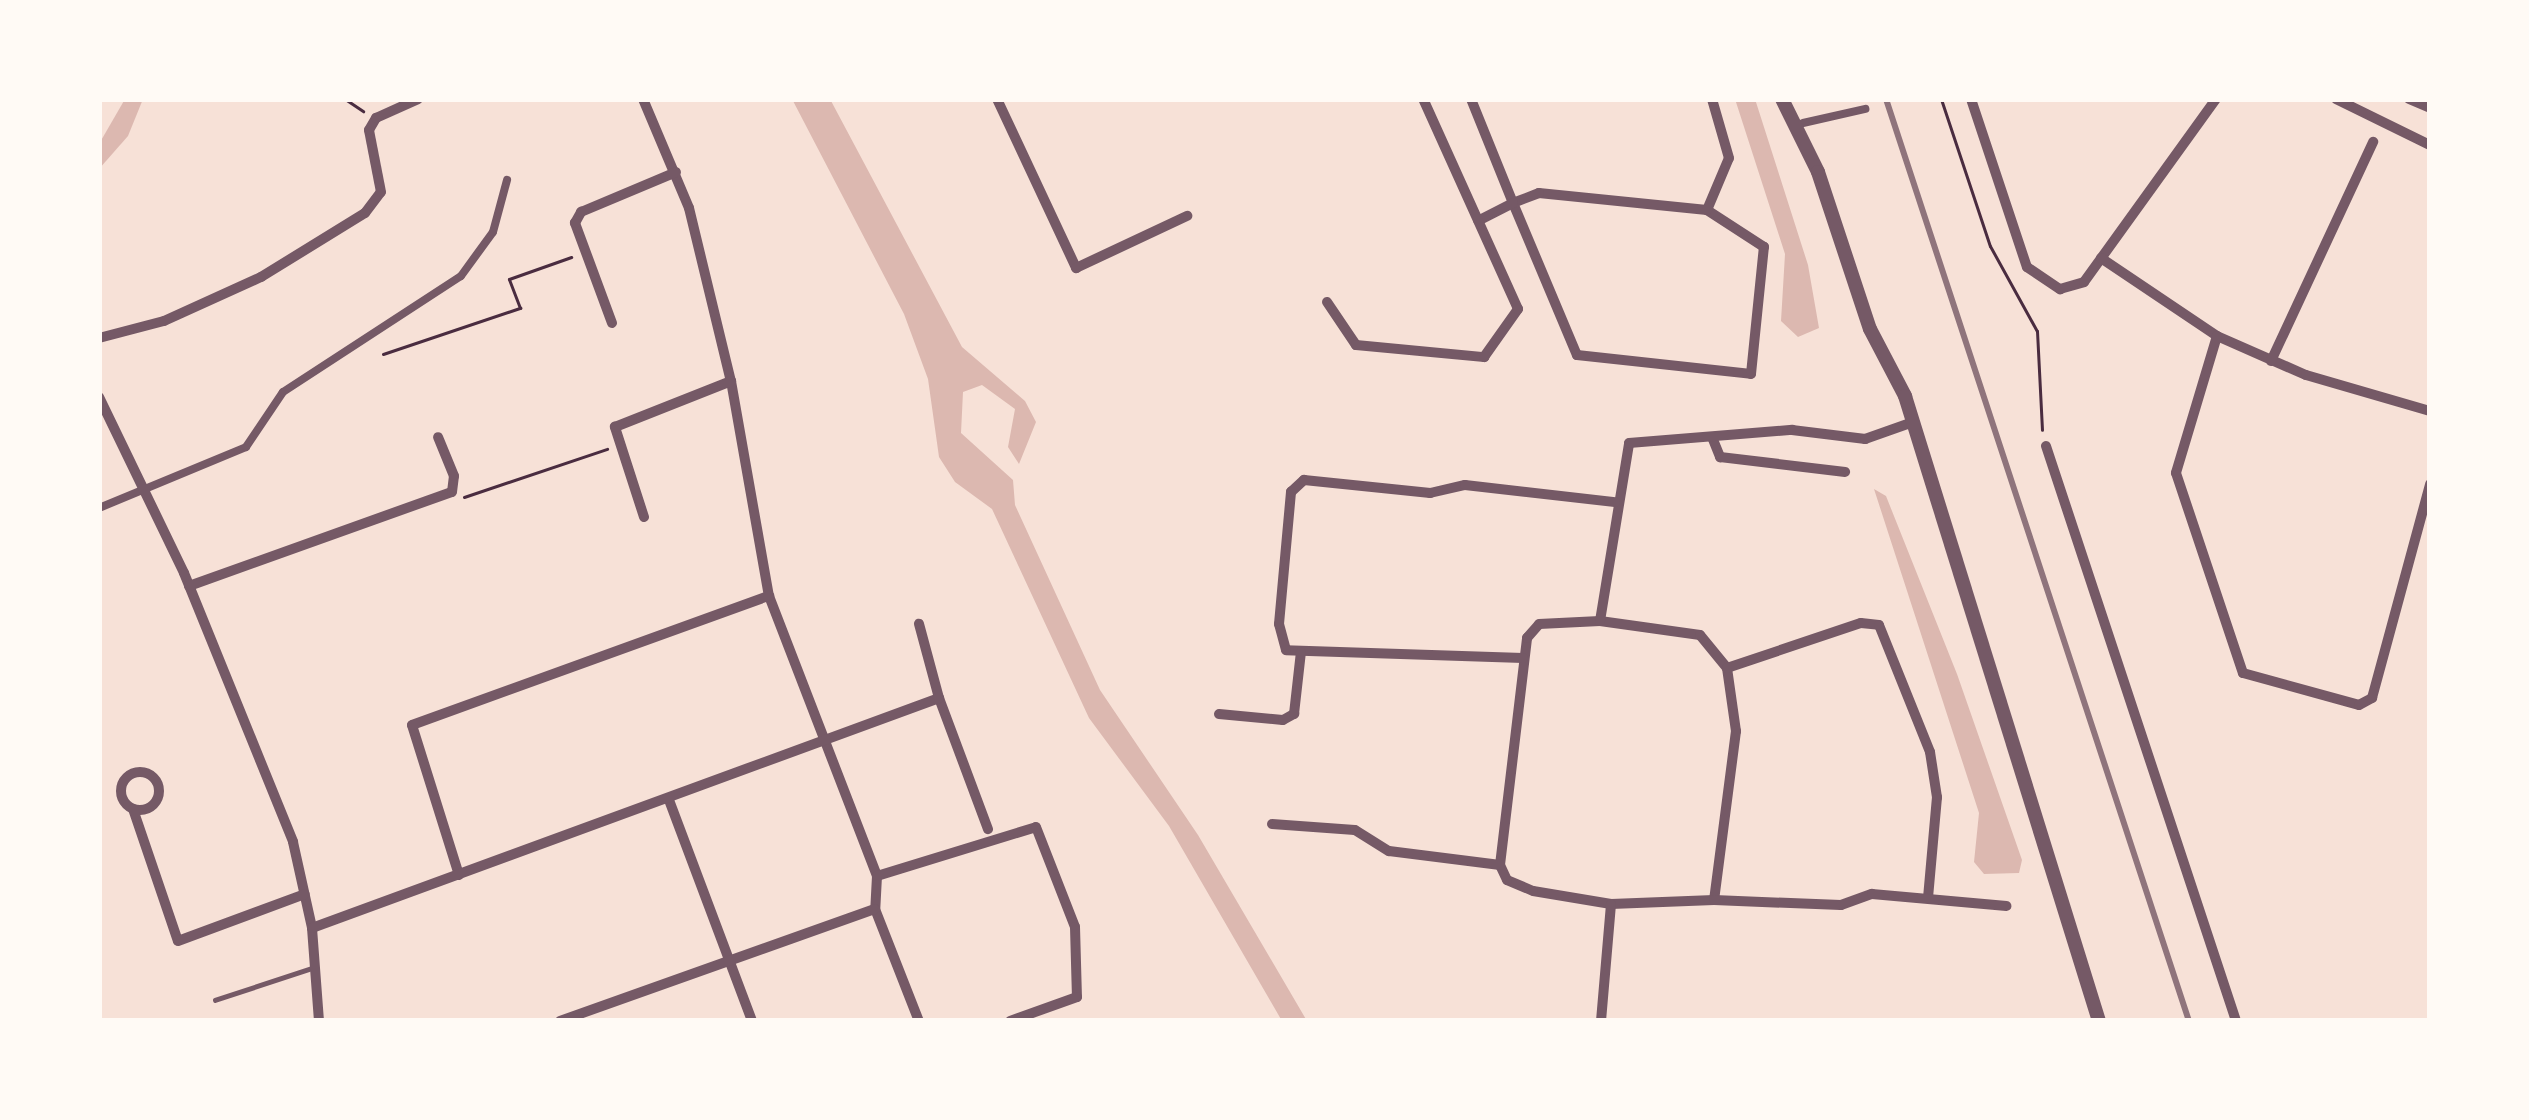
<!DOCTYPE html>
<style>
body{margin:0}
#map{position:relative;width:2529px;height:1120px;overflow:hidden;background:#f7e1d7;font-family:Montserrat,sans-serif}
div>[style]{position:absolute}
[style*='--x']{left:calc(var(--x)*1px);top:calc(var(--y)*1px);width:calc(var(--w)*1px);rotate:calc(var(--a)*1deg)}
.water>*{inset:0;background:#dcb8b0}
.path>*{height:3px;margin:-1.5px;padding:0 1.5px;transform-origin:1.5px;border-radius:1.5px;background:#4a2c40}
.service>*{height:4.5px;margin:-2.25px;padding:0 2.25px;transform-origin:2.25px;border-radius:2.25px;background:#755966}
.pedestrian>*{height:8px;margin:-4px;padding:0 4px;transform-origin:4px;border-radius:4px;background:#755966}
.minor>*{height:10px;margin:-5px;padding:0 5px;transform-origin:5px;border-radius:5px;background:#755966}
.minor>.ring{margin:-5px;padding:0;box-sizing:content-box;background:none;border:10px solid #755966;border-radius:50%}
.tertiary>*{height:14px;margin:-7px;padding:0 7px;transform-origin:7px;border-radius:7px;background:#755966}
.rail>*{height:6px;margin:-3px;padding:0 3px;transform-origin:3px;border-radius:3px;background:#8f747c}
span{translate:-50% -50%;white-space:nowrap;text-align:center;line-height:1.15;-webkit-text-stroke:12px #fffaf5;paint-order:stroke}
.frame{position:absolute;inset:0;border:102px solid #fffaf5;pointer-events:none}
</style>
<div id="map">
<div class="water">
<div style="clip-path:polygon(125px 99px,143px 99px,128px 136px,99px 169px,99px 144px)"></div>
<div style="clip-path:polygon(792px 99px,830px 99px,962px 347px,1025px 401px,1036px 422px,1019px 464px,1008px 447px,1015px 409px,982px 385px,963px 392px,961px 433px,1013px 480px,1015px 505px,1100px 690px,1198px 835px,1307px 1021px,1282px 1021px,1169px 826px,1089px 718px,992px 509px,955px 482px,939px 457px,928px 379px,904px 314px)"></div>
<div style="clip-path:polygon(1735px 99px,1755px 99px,1808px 265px,1819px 328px,1798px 337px,1781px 321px,1785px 254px)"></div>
<div style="clip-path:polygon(1874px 489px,1886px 496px,1957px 674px,2022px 860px,2019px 873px,1984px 874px,1974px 862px,1979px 813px)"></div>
</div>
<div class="path">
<div style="--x:345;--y:99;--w:22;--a:34"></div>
<div style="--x:1941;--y:99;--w:155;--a:71.6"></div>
<div style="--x:1990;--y:246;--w:97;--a:61.1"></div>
<div style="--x:2037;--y:331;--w:99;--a:87.1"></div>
<div style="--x:383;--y:354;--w:145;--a:-18.6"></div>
<div style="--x:520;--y:308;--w:31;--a:-111"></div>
<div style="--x:509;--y:279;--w:66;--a:-19.5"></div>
<div style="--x:464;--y:497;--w:151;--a:-18.6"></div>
</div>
<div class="service">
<div style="--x:215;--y:1000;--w:102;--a:-18.3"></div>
</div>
<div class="pedestrian">
<div style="--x:1803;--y:123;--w:64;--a:-12.7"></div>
<div style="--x:99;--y:508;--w:159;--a:-22.5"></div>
<div style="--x:246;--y:447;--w:66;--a:-56.1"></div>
<div style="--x:283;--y:392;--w:212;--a:-33.1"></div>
<div style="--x:461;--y:276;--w:54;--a:-54"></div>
<div style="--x:493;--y:232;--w:54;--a:-74.9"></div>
</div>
<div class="minor">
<div style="--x:643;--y:99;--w:118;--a:67.1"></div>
<div style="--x:689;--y:208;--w:178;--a:76.4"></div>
<div style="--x:731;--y:381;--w:218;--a:80"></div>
<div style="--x:769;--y:596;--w:300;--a:68.9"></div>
<div style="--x:877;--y:876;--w:33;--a:93"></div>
<div style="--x:875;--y:909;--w:120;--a:68.6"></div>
<div style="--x:997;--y:99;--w:187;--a:64.9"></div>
<div style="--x:1076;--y:268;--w:123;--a:-25.1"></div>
<div style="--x:1471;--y:99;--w:112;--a:68"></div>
<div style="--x:1513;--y:203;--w:165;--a:67.2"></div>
<div style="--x:1577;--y:355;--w:175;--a:6.2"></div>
<div style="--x:1751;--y:374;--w:128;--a:-84.2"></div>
<div style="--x:1764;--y:247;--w:68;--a:-147"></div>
<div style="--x:1707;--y:210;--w:169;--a:-174.2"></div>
<div style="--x:1539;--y:193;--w:28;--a:159"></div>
<div style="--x:1513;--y:203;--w:39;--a:153"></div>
<div style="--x:1971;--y:99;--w:177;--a:71.6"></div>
<div style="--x:2027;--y:267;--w:40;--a:34"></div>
<div style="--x:2060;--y:289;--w:25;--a:-16"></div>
<div style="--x:2084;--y:282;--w:226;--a:-54.2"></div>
<div style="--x:2336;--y:99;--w:105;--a:26.1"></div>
<div style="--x:2409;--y:99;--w:23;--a:23"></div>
<div style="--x:1707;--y:210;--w:56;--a:-67.1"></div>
<div style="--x:1729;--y:158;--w:61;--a:-106.1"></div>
<div style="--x:2101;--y:258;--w:140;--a:33.9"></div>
<div style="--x:2217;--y:336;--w:97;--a:23.7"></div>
<div style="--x:2306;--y:375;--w:129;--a:16.2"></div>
<div style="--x:1327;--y:302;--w:52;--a:56"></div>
<div style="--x:1356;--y:345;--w:129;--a:5.4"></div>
<div style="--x:1484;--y:357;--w:59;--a:-54.7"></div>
<div style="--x:1518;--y:309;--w:230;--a:-114.3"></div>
<div style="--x:612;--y:323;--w:107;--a:-110.3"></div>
<div style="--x:575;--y:223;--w:13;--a:-61"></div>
<div style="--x:581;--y:212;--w:103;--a:-22.8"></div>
<div style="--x:2217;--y:336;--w:143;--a:106.7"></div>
<div style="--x:2176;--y:473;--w:211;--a:71.5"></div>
<div style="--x:2243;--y:673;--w:120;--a:15.4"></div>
<div style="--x:2359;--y:705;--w:15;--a:-28"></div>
<div style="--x:2372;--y:698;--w:222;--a:-74.8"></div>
<div style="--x:99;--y:338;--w:67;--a:-14.7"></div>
<div style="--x:164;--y:321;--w:107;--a:-24.4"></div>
<div style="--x:261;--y:277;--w:122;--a:-31.6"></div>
<div style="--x:365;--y:213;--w:26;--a:-53"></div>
<div style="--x:381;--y:192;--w:63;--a:-101"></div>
<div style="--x:369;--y:130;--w:14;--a:-60"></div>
<div style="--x:376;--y:118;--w:46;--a:-24.3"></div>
<div style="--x:2271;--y:361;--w:242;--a:-65"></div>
<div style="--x:99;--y:397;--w:195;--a:64.2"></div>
<div style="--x:184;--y:573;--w:290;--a:67.9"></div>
<div style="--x:293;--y:842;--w:88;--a:77.5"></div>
<div style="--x:312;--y:928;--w:93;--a:85.7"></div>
<div style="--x:1712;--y:437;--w:22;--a:68"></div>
<div style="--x:1720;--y:457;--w:126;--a:6.8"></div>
<div style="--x:2046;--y:446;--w:606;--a:71.71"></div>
<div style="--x:644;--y:517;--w:95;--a:-107.9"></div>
<div style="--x:615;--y:427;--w:125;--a:-21.6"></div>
<div style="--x:189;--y:586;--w:279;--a:-19.7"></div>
<div style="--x:452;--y:492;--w:16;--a:-83"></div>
<div style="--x:454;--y:476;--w:42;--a:-112.3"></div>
<div style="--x:1600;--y:621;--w:101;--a:8"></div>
<div style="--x:1700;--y:635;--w:43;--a:50.7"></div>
<div style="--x:1727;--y:668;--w:64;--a:81.9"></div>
<div style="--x:1736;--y:731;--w:170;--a:97.4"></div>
<div style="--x:1714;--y:900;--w:103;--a:177.8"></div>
<div style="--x:1611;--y:904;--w:79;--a:-170.5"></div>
<div style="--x:1533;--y:891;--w:28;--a:-157"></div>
<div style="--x:1507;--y:880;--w:17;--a:-115"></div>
<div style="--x:1500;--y:865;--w:229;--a:-83.2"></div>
<div style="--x:1527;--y:638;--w:18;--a:-49"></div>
<div style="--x:1539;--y:624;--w:61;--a:-2.8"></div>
<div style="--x:1600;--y:621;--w:180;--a:-80.7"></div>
<div style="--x:1629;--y:443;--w:164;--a:-4.6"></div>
<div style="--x:1792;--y:430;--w:74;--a:7"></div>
<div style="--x:1865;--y:439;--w:51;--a:-19.5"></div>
<div style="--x:1523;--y:658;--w:237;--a:-178.1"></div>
<div style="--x:1286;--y:650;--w:27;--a:-105"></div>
<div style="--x:1279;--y:624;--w:133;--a:-84.8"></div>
<div style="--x:1291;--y:492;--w:18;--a:-43"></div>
<div style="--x:1304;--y:480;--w:127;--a:5.9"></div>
<div style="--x:1430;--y:493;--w:36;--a:-13"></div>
<div style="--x:1465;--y:485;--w:151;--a:6.5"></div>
<div style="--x:1727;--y:668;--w:141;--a:-18.6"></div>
<div style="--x:1861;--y:623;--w:18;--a:6"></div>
<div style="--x:1879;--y:625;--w:137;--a:68.1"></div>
<div style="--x:1930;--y:752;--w:46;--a:81.2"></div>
<div style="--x:1937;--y:797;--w:101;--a:95.1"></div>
<div style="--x:939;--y:698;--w:140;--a:69.5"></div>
<div style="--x:1219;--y:714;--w:64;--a:5.4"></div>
<div style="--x:1283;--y:720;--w:13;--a:-29"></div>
<div style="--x:1294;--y:714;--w:62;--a:-83.6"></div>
<div class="ring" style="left:121px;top:772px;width:28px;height:28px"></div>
<div style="--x:669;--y:800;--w:236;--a:69.4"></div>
<div style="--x:133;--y:809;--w:139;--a:71.2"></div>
<div style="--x:178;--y:941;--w:135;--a:-20.3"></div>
<div style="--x:1272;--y:824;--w:83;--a:4.1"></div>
<div style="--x:1355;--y:830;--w:40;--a:32"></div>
<div style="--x:1389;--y:851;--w:112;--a:7.2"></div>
<div style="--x:459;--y:875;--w:157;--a:-107.4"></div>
<div style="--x:412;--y:725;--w:380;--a:-19.9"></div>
<div style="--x:877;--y:876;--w:166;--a:-17.1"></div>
<div style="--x:1036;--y:827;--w:107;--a:68.7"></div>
<div style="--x:1075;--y:927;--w:70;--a:88.4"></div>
<div style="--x:1077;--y:997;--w:71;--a:160.3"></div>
<div style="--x:1714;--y:900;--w:127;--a:2.3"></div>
<div style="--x:1841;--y:905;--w:33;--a:-20"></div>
<div style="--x:1872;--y:894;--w:135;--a:5.1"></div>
<div style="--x:312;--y:928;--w:668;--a:-20.14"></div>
<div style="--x:939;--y:698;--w:77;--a:-105.1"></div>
<div style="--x:560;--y:1021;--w:334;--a:-19.6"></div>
<div style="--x:1601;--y:1021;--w:117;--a:-85.1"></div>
</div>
<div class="tertiary">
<div style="--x:1782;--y:99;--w:81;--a:63.7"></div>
<div style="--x:1818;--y:172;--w:165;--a:71.7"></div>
<div style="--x:1870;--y:329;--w:76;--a:62.4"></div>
<div style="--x:1905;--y:396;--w:654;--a:72.76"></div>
</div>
<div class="rail">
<div style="--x:1886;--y:99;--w:971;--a:71.81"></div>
</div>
<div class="frame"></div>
</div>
